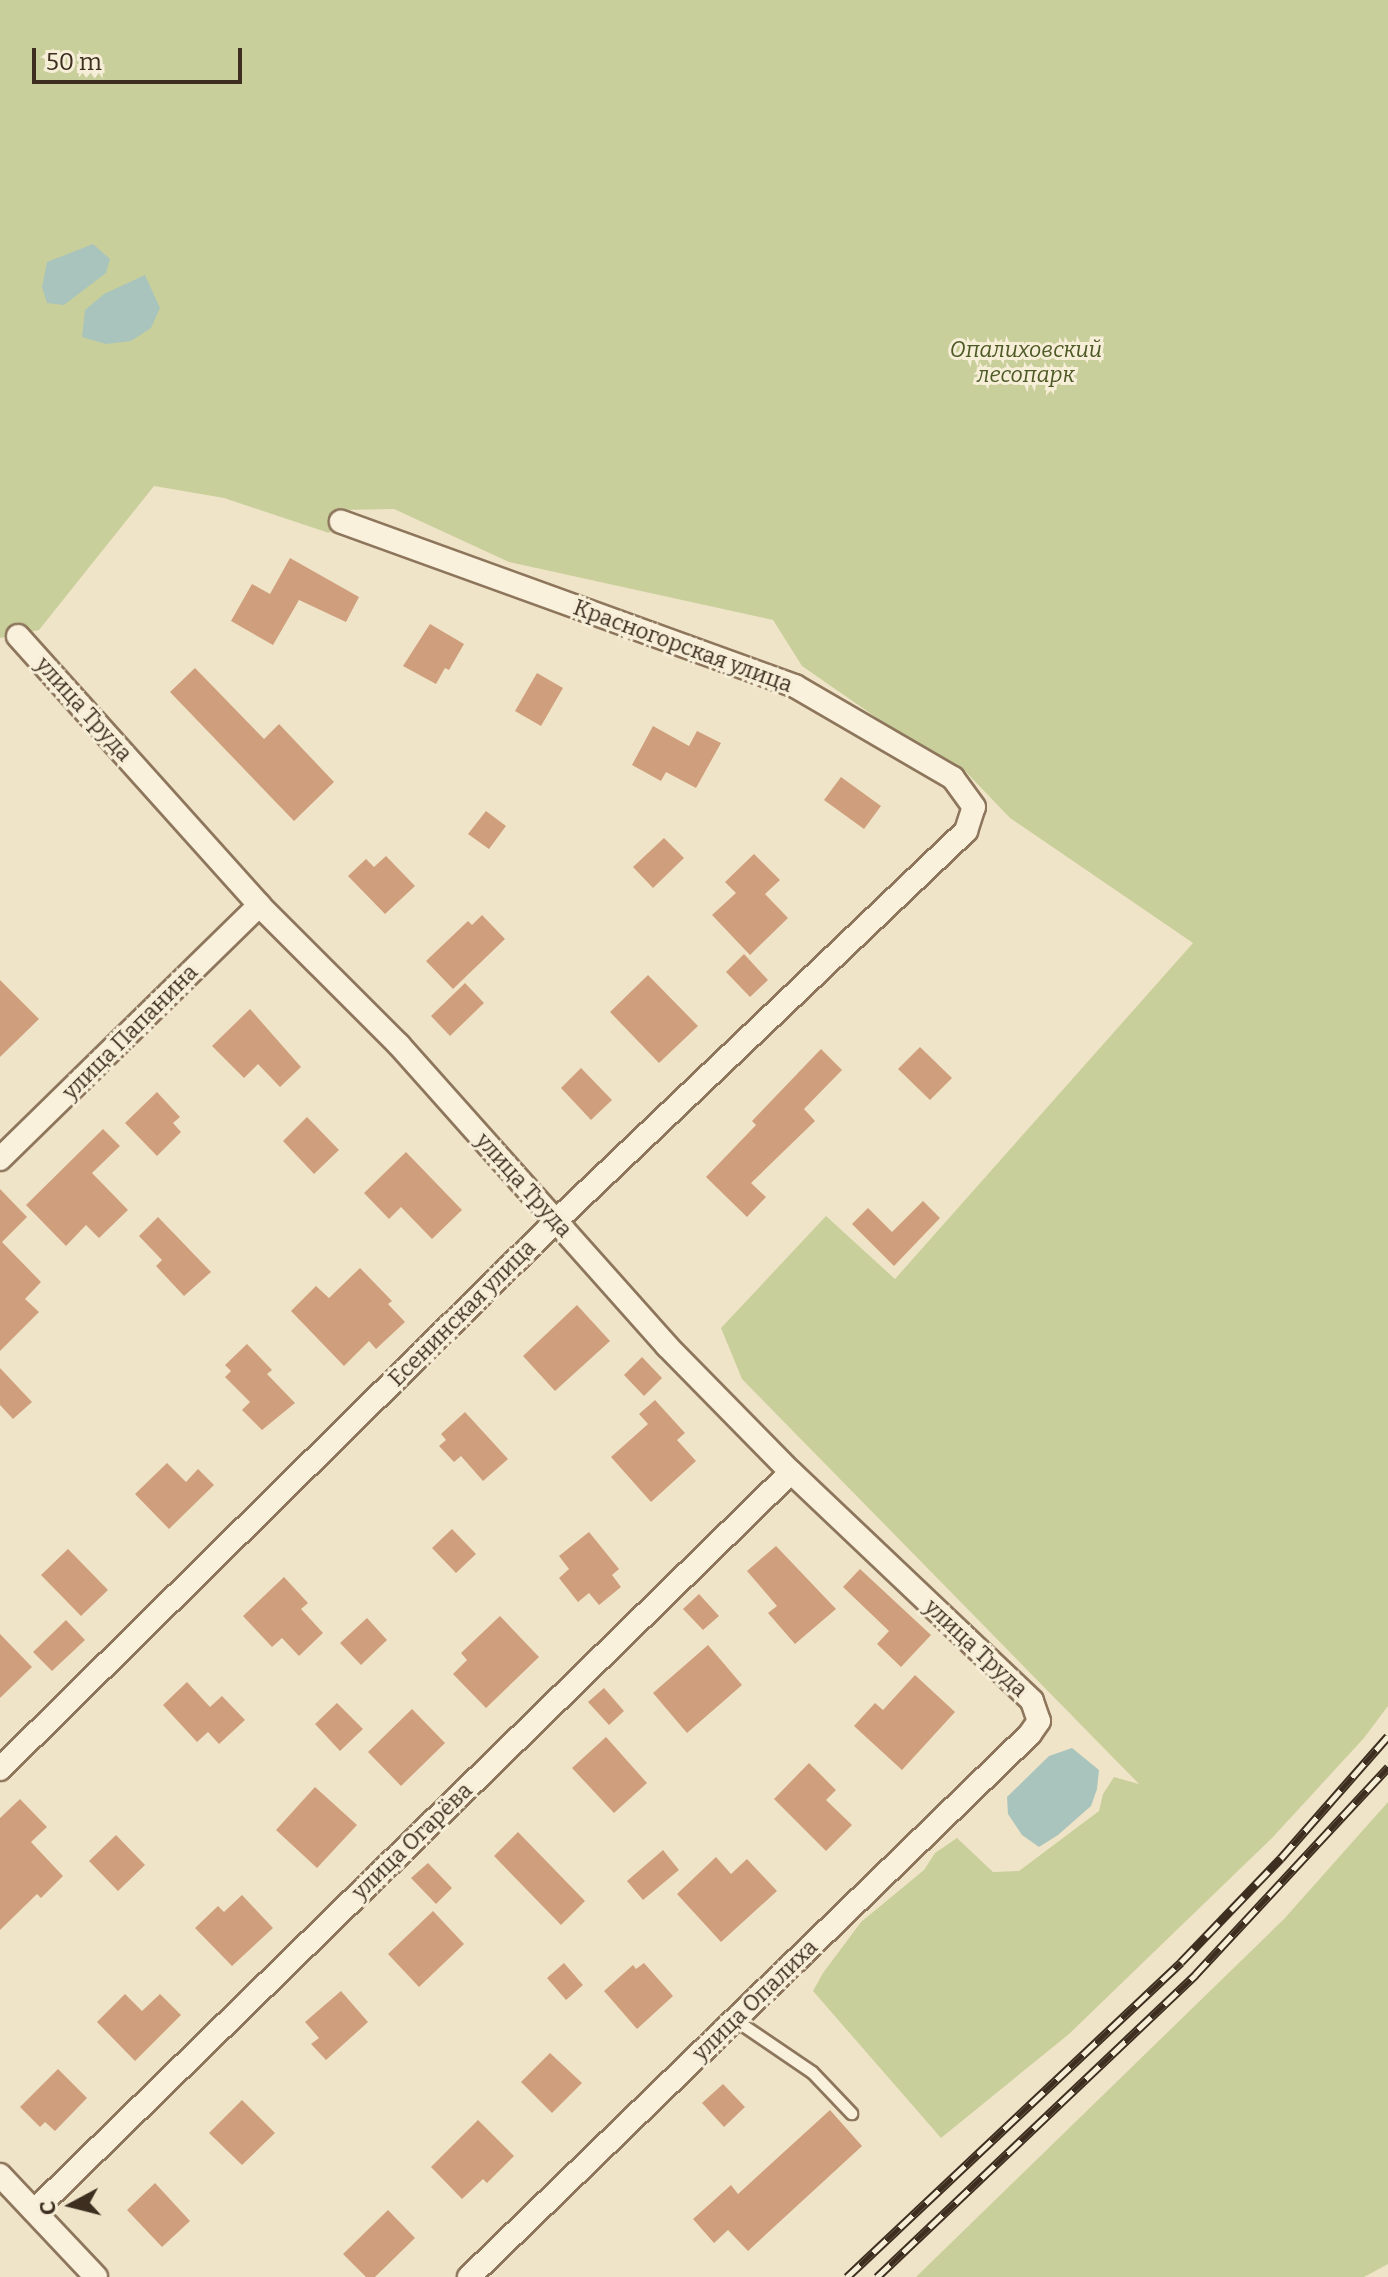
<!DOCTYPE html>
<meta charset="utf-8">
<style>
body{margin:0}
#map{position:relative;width:1388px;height:2277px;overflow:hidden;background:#f0e4c8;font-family:Bitter,serif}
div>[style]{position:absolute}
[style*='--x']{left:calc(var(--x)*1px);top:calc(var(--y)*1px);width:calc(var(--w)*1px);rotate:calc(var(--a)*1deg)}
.green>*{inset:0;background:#c9cf9b}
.water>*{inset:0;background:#a9c4bc}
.building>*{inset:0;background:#cf9f7d}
.roads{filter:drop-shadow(2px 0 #8d765c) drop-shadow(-2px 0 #8d765c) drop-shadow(0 2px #8d765c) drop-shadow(0 -2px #8d765c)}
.service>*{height:11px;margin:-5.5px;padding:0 5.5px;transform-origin:5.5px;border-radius:5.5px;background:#faf1dc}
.minor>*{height:22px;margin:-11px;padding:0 11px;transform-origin:11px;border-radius:11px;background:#faf1dc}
.rail>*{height:9px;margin-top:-4.5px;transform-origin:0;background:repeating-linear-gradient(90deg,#f7eed8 0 18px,#3d2e20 0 36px);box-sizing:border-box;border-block:2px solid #3d2e20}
span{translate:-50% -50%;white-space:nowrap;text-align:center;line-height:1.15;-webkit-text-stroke:6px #f7eed8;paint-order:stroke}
.park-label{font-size:22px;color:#4d5a26;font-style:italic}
.street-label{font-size:22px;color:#3d2e20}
.north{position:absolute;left:32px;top:2165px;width:80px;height:80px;-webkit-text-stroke:6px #f7eed8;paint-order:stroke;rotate:263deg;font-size:22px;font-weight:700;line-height:32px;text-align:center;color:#3d2e20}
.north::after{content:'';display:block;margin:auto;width:28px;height:36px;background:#3d2e20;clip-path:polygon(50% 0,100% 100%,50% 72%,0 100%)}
.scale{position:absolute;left:32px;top:48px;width:210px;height:36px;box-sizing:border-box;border:4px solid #3d2e20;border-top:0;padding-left:10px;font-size:24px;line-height:28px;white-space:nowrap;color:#3d2e20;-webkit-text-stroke:6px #f7eed8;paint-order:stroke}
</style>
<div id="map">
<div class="green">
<div style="clip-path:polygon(0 0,1388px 0,1388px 1706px,1364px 1738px,1273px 1837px,1069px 2034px,941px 2138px,813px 1991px,823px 1973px,861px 1922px,924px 1870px,935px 1853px,957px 1838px,993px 1872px,1019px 1871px,1099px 1811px,1103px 1794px,1114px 1777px,1139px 1784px,742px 1379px,721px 1328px,826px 1216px,895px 1279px,1193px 943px,1010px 818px,966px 772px,890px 727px,802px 666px,773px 620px,509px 562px,394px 509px,344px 510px,329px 533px,224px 498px,154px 486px,39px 630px,0 638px)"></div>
<div style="clip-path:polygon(1388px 1802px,1388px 2264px,1364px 2277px,916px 2277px,1284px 1919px)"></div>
</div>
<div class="water">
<div style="clip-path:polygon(93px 244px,110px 259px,106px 273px,64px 305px,47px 303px,42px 287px,47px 262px)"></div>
<div style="clip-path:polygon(145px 275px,160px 308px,151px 328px,131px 341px,106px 344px,82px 337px,85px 310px,104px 294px)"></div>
<div style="clip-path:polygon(1072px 1748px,1099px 1770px,1097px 1789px,1091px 1806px,1058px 1835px,1039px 1847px,1022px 1835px,1008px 1814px,1007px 1797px,1049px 1756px)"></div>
</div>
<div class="building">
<div style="clip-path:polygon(290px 558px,359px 597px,346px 622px,299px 600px,273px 645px,231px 621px,252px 584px,270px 594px)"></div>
<div style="clip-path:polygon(430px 624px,464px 644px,449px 670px,445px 668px,436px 684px,403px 666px)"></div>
<div style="clip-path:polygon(195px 668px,264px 739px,279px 724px,334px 782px,294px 821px,170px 692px)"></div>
<div style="clip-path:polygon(537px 673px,563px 688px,541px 726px,515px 711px)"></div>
<div style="clip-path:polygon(653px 726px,689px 746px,697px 731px,721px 743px,696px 788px,666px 772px,661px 781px,632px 765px)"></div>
<div style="clip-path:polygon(841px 777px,881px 806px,864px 829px,824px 800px)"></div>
<div style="clip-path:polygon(486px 811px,506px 826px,489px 849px,468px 834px)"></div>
<div style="clip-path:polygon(664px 838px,684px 858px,653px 888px,633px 867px)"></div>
<div style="clip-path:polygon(754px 854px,780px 880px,765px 894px,788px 918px,750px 955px,712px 915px,736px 893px,725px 882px)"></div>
<div style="clip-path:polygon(386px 856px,415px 886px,385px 914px,348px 876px,366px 859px,374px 867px)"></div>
<div style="clip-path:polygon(482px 915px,505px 939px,453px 989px,426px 961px,468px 921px,472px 925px)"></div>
<div style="clip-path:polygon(744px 954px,768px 980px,750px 997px,726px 972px)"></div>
<div style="clip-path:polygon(648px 975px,698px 1026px,659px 1063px,610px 1012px)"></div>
<div style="clip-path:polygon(0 980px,39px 1019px,0 1057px)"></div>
<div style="clip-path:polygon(465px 983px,484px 1003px,450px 1036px,431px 1016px)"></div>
<div style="clip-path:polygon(250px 1009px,301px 1067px,280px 1087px,258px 1064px,244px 1078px,212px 1046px)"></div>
<div style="clip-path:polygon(920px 1047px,952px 1078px,930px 1100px,898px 1069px)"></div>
<div style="clip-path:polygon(821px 1049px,842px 1070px,804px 1109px,815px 1121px,751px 1183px,766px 1197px,747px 1217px,706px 1177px,756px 1125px,752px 1121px)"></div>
<div style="clip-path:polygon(581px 1068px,612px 1100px,591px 1120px,561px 1088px)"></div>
<div style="clip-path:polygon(157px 1092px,180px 1117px,173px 1123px,181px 1132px,157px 1156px,125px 1123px)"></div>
<div style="clip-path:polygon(307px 1117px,339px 1150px,314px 1174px,283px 1141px)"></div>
<div style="clip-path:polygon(103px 1129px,120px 1146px,92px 1173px,128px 1210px,99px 1238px,86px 1225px,66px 1246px,26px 1205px)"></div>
<div style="clip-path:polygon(406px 1152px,462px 1210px,432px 1239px,401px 1207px,389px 1219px,364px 1193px)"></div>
<div style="clip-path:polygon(0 1189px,27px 1217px,2px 1242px,41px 1282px,25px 1299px,39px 1312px,0 1351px)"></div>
<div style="clip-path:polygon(923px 1201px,940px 1218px,894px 1266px,852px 1224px,868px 1208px,892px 1232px)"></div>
<div style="clip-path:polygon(158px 1217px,211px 1272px,184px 1296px,156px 1266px,162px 1260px,139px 1236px)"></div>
<div style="clip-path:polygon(360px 1268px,392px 1301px,388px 1304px,405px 1322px,376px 1349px,369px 1341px,344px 1366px,291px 1311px,316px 1286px,329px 1298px)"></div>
<div style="clip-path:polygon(577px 1305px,610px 1341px,555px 1391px,523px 1356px)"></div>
<div style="clip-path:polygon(247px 1344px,272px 1370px,267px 1374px,295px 1403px,262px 1430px,242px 1410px,250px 1402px,225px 1377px,231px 1371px,225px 1365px)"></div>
<div style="clip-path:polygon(642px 1357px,662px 1378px,644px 1396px,624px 1375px)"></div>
<div style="clip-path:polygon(0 1368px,32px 1402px,13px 1419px,0 1405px)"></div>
<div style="clip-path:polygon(655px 1400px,685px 1433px,677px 1440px,696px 1461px,651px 1502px,611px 1457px,648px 1424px,639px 1414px)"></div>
<div style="clip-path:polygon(465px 1412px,508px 1459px,483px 1481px,461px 1456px,454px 1462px,439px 1446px,446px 1440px,441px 1434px)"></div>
<div style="clip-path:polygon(167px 1463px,186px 1482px,198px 1469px,214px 1485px,169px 1529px,135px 1494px)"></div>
<div style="clip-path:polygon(452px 1529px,476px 1554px,456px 1573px,432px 1548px)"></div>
<div style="clip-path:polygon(589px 1532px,619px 1569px,612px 1575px,621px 1587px,599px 1605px,589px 1593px,578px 1602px,559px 1578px,569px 1569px,559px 1556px)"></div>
<div style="clip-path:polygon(776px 1546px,836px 1609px,795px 1644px,768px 1613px,777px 1606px,747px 1571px)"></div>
<div style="clip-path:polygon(68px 1549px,108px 1590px,81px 1616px,41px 1575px)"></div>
<div style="clip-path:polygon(860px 1569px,931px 1635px,901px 1667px,877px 1644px,889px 1631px,843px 1587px)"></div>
<div style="clip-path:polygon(284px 1577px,308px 1603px,301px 1609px,323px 1633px,299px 1656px,282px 1638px,272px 1647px,243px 1616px)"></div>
<div style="clip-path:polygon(699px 1594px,719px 1616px,703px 1630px,683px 1609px)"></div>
<div style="clip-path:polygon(500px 1616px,539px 1657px,486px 1708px,453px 1674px,467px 1660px,461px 1653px)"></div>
<div style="clip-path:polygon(367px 1618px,387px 1640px,361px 1665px,340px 1643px)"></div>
<div style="clip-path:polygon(66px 1620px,85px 1640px,52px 1671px,33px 1652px)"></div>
<div style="clip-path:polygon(0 1634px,32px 1667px,0 1698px)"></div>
<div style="clip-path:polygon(708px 1645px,742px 1685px,687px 1733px,653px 1693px)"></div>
<div style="clip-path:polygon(915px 1675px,955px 1712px,902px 1770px,854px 1726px,875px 1703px,883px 1710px)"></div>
<div style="clip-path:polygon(187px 1682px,210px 1707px,222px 1696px,245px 1720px,219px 1744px,208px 1732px,197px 1742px,163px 1705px)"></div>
<div style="clip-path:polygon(604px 1688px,624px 1711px,609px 1725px,588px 1702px)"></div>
<div style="clip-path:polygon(337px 1703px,363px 1729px,340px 1751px,315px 1724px)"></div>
<div style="clip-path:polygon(412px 1709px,445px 1743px,401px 1786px,368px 1752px)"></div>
<div style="clip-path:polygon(606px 1737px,647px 1783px,614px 1813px,572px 1768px)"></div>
<div style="clip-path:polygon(809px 1763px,836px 1790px,826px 1800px,852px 1825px,826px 1851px,774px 1799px)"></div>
<div style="clip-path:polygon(315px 1787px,357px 1825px,317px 1868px,276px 1830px)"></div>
<div style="clip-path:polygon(20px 1799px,47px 1827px,31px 1842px,63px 1876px,41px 1898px,37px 1894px,0 1930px,0 1818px)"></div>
<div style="clip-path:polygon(518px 1832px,585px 1901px,561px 1925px,494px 1856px)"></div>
<div style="clip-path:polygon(116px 1835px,145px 1865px,118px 1891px,89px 1861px)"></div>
<div style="clip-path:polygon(663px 1850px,679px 1870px,643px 1900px,627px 1881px)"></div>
<div style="clip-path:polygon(716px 1857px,731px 1874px,747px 1859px,777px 1891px,721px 1942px,677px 1894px)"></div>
<div style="clip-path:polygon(428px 1863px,452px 1888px,436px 1904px,411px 1878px)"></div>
<div style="clip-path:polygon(242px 1895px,273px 1928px,232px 1966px,195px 1928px,218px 1906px,224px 1912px)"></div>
<div style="clip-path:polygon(433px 1911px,464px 1944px,419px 1987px,388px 1954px)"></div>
<div style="clip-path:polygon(564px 1963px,583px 1985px,566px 2000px,547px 1978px)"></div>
<div style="clip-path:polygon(644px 1963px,673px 1996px,637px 2029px,604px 1991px,633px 1965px,636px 1969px)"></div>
<div style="clip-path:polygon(341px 1991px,368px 2022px,326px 2060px,311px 2044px,319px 2038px,305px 2022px)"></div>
<div style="clip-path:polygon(125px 1994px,142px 2011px,160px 1994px,181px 2015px,135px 2061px,97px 2022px)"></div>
<div style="clip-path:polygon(550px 2053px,582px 2083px,552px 2113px,521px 2082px)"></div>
<div style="clip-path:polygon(58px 2069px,87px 2098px,55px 2131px,45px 2122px,40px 2127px,20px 2107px)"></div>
<div style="clip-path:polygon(723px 2084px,745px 2107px,724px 2127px,702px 2103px)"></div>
<div style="clip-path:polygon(242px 2100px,275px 2133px,242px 2165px,209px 2133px)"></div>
<div style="clip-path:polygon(830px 2110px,862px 2146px,748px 2251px,728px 2230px,714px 2243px,693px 2219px,731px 2185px,738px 2194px)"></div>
<div style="clip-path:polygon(478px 2120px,514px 2156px,487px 2183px,483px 2179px,462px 2199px,431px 2167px)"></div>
<div style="clip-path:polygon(155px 2183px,190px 2221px,162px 2247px,127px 2210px)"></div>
<div style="clip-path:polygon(388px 2210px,415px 2238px,375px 2277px,366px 2277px,343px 2254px)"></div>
</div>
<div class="roads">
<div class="service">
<div style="--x:734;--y:2019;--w:94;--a:34.2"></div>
<div style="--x:812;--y:2072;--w:57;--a:46.4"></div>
</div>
<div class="minor">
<div style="--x:18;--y:636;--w:361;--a:48.1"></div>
<div style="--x:259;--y:905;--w:198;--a:45"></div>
<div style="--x:399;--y:1045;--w:403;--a:48.3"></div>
<div style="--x:667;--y:1346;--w:177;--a:45.5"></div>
<div style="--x:791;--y:1472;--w:332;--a:43.5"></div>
<div style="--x:1032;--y:1701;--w:21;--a:71"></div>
<div style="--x:1039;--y:1721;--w:16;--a:125"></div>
<div style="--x:1030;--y:1734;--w:781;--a:135.93"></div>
<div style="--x:0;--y:1159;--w:363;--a:-44.4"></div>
<div style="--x:0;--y:1769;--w:781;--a:-44.58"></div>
<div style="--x:556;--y:1221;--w:566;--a:-43.57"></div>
<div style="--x:966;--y:831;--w:25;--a:-72"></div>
<div style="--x:974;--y:807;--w:36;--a:-126"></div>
<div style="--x:953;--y:778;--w:183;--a:-149.8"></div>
<div style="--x:795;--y:686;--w:483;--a:-160.1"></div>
<div style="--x:0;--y:2175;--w:140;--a:46.7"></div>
<div style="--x:34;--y:2211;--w:1058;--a:-44.31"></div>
</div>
</div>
<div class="rail">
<div style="--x:847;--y:2277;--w:459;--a:-43.3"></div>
<div style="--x:1181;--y:1962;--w:144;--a:-46.1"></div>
<div style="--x:1281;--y:1858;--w:162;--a:-48.7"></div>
<div style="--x:877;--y:2277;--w:439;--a:-43.5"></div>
<div style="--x:1195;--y:1975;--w:284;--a:-47.1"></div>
</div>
<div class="park-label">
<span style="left:1026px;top:362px">Опалиховский<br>лесопарк</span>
</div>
<div class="street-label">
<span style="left:683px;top:646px;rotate:20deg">Красногорская улица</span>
<span style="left:84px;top:709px;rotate:48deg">улица Труда</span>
<span style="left:130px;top:1032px;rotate:-45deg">улица Папанина</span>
<span style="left:524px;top:1185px;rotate:48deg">улица Труда</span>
<span style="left:462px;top:1313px;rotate:-45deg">Есенинская улица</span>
<span style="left:976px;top:1648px;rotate:43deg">улица Труда</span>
<span style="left:412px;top:1841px;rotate:-44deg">улица Огарёва</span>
<span style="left:755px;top:2000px;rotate:-44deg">улица Опалиха</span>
</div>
<div class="north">С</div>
<div class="scale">50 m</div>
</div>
